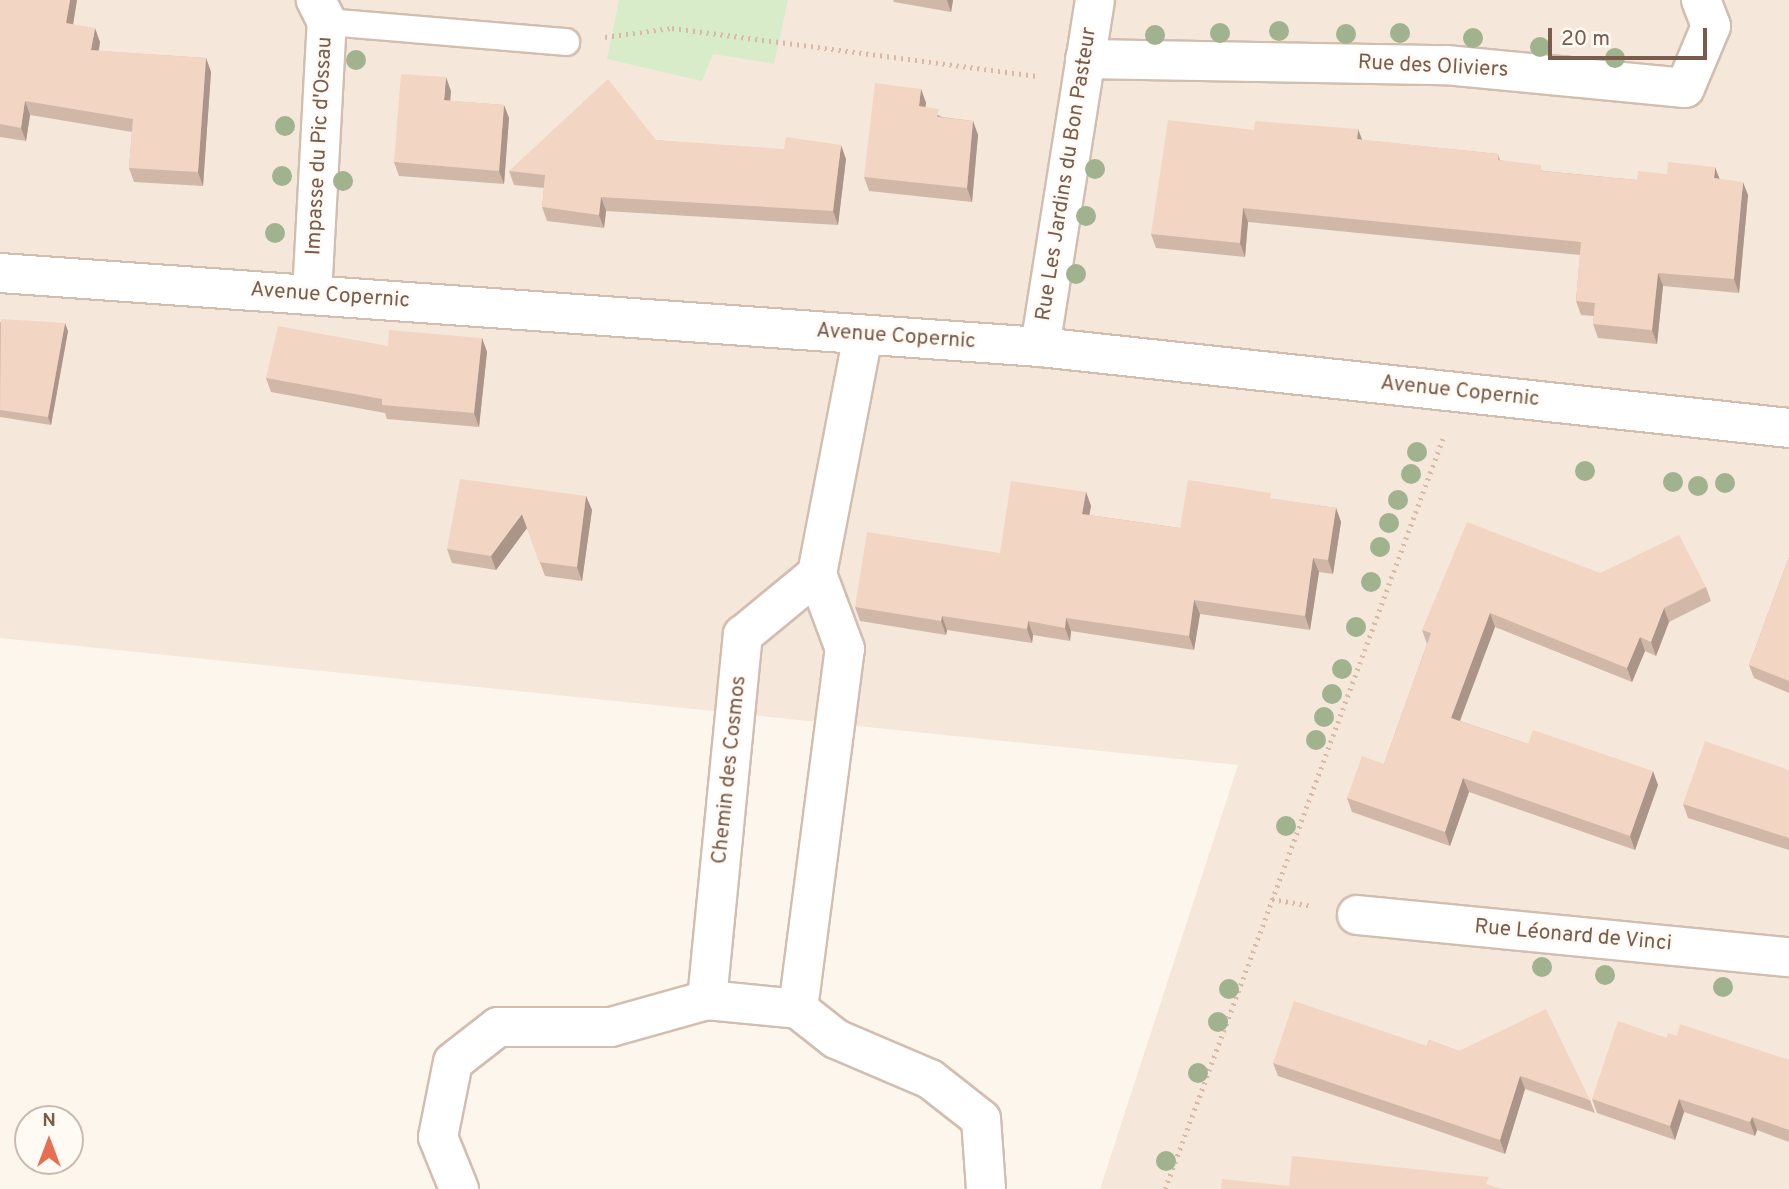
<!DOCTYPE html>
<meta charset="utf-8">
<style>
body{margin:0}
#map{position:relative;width:1789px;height:1189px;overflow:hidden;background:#fdf6ec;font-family:Overpass,sans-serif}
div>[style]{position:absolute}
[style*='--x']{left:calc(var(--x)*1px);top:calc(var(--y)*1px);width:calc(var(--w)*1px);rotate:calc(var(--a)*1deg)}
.residential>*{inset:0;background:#f5e8da}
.green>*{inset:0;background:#d8ecc9}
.path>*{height:4.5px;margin-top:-2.25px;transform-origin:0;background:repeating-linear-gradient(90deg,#d9b8a5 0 2px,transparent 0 7px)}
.roads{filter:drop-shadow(2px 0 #d1beb0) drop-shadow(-2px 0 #d1beb0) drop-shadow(0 2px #d1beb0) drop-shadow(0 -2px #d1beb0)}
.lane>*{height:26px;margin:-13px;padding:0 13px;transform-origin:13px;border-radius:13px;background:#fff}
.street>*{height:38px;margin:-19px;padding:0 19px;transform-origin:19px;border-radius:19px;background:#fff}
.secondary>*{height:38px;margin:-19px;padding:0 19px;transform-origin:19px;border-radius:19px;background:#fff}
.trees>*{width:20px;height:20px;margin:-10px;border-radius:50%;background:#a0b28e}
.wall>*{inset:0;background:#d1b7a8}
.shaded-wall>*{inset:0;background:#aa9588}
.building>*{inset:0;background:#f3d5c3}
span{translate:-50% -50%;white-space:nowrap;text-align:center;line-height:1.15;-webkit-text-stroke:5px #fffaf3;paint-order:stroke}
.street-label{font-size:21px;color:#7a5c4d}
.north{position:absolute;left:14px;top:1105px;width:70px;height:70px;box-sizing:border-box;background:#fffaf3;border:2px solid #cabbb1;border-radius:50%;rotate:0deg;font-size:19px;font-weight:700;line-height:28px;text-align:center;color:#7a5c4d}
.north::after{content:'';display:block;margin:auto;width:24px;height:32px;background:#e76f51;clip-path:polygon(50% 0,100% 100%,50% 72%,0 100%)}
.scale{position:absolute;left:1548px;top:28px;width:159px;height:32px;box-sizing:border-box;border:4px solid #7a5c4d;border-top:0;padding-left:9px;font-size:21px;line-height:24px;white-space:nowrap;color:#7a5c4d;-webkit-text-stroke:5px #fffaf3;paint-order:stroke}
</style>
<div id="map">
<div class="residential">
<div style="clip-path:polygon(0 0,1789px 0,1789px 1189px,1100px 1189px,1238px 765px,0 638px)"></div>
</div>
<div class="green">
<div style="clip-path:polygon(619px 0,788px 0,774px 64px,713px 54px,702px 81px,607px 59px)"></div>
</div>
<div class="path">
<div style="--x:605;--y:37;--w:68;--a:-7.7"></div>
<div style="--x:672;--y:28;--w:368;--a:7.5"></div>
<div style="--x:1272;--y:899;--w:41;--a:9.9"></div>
<div style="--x:1165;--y:1189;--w:801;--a:-69.69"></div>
</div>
<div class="roads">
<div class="lane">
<div style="--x:327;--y:22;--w:240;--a:4.8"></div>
</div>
<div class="street">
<div style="--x:1085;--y:59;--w:361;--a:1"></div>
<div style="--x:1446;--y:65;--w:240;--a:5.5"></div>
<div style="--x:1685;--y:88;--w:67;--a:-67.2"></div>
<div style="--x:1711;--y:26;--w:28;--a:-111"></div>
<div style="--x:312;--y:295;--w:273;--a:-86.9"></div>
<div style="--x:327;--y:22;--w:25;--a:-117"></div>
<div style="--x:1040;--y:347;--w:351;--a:-81"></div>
<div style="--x:1357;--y:915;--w:434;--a:5.6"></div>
<div style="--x:707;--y:1000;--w:367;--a:-84.4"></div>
<div style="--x:743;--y:635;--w:96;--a:-39.5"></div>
<div style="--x:798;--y:1009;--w:363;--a:-82.6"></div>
<div style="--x:845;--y:649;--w:80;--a:-110.5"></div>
<div style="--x:817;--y:574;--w:243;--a:-79.1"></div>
<div style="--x:459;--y:1189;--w:56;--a:-112"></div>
<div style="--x:438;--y:1137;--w:76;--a:-78.7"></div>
<div style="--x:453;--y:1062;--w:57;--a:-37.9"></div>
<div style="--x:498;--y:1027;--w:113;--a:0"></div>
<div style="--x:611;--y:1027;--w:100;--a:-15.7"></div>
<div style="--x:707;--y:1000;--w:91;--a:5.6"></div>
<div style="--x:798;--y:1009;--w:48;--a:38.3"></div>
<div style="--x:836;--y:1039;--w:102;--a:23.1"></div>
<div style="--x:930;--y:1079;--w:65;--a:38.1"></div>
<div style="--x:981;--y:1119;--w:70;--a:85.9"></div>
</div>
<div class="secondary">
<div style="--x:0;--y:273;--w:1043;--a:4.07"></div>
<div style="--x:1040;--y:347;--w:753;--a:6.17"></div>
</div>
</div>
<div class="trees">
<div style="left:1279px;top:31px"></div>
<div style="left:1220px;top:33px"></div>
<div style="left:1400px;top:33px"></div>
<div style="left:1346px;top:34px"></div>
<div style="left:1155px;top:35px"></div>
<div style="left:1473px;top:38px"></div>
<div style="left:1540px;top:47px"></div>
<div style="left:1615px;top:58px"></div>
<div style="left:356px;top:60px"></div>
<div style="left:285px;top:126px"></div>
<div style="left:1095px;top:169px"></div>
<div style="left:282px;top:176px"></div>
<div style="left:343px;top:181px"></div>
<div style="left:1086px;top:216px"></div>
<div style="left:275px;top:233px"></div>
<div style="left:1076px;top:274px"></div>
<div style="left:1417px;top:452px"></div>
<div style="left:1585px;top:471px"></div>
<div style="left:1411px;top:474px"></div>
<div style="left:1673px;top:482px"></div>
<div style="left:1725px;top:483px"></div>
<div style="left:1698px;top:486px"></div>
<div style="left:1398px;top:500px"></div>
<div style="left:1389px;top:523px"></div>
<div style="left:1380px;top:547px"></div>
<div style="left:1371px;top:582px"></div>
<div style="left:1356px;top:627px"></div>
<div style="left:1342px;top:669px"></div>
<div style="left:1332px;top:694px"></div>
<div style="left:1324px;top:717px"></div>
<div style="left:1316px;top:740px"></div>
<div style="left:1286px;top:826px"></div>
<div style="left:1542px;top:967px"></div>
<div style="left:1605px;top:975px"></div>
<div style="left:1723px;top:987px"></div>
<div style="left:1229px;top:989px"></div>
<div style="left:1218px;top:1022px"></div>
<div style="left:1198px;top:1073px"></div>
<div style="left:1166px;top:1161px"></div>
</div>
<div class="wall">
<div style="clip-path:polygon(0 0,77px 0,73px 24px,100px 42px,99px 51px,206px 58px,211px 72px,203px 186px,134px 182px,129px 168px,132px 132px,30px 115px,26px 141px,0 137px)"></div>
<div style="clip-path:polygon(893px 0,953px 0,951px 12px,894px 2px)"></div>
<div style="clip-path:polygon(921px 89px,926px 103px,925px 107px,942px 117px,973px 121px,978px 135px,972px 202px,869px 191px,864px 177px)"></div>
<div style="clip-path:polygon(451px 91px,450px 101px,504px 105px,509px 118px,504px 184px,399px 176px,394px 162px)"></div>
<div style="clip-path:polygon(1254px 130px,1362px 140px,1498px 154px,1500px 160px,1544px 171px,1637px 180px,1720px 179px,1748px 195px,1739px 293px,1663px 286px,1657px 344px,1598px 338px,1593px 324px,1594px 316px,1581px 315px,1576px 301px,1580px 255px,1248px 222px,1245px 257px,1156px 248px,1151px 234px)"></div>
<div style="clip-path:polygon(656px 140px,846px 159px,838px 225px,606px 211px,604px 228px,547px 221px,542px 207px,544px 188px,514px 185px,509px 171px)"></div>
<div style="clip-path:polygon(0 322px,68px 331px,51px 425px,0 417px)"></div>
<div style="clip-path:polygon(482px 338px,487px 352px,479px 427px,387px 419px,385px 413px,271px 392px,266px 378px,388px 346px)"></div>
<div style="clip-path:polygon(1086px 492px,1091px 506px,1089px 515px,1180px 528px,1273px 499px,1336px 508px,1341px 522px,1333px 574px,1319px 572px,1310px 630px,1200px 614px,1194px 650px,1071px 631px,1070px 641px,1033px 635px,1032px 643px,947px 630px,946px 635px,860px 621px,855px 607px,1000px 553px)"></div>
<div style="clip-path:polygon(586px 496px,592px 510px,582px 581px,545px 576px,527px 528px,496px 570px,452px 563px,447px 549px)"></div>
<div style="clip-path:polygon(1789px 557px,1789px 693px,1754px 678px,1749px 665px)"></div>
<div style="clip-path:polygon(1600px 573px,1706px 587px,1711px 601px,1669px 622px,1656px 656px,1645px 651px,1632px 682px,1495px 627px,1460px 721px,1528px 744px,1658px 785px,1635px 850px,1469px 792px,1450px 846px,1352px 812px,1347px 798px,1384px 764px,1427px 644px,1422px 630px)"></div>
<div style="clip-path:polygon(1789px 770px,1789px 850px,1688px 818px,1683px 804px)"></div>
<div style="clip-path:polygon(1677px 1036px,1789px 1060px,1789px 1142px,1757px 1130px,1755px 1136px,1684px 1112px,1675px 1140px,1597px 1113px,1592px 1099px,1667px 1038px)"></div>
<div style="clip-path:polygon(1429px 1040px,1590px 1100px,1595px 1113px,1525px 1089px,1505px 1154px,1278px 1076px,1273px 1063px,1427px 1046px)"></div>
</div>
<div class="shaded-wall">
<div style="clip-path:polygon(70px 0,77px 0,71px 37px,66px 23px)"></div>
<div style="clip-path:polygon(947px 0,953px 0,951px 12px)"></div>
<div style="clip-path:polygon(95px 28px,100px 42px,96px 64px,91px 50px)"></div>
<div style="clip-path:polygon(206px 58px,211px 72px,203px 186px,198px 172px)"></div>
<div style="clip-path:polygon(446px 77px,451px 91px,449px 114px,444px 100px)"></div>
<div style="clip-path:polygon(921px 89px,926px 103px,924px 120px,919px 106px)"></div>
<div style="clip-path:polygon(25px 101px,30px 115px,26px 141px,21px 128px)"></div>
<div style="clip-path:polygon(504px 105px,509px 118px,504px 184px,499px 171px)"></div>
<div style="clip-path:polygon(973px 121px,978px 135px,972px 202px,967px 188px)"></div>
<div style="clip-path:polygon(1358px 129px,1363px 142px,1357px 139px)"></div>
<div style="clip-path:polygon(841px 145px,846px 159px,838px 225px,833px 211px)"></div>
<div style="clip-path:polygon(1715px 167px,1720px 180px,1714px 178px)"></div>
<div style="clip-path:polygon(1743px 182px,1748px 195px,1739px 293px,1734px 279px)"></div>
<div style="clip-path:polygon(601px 197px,606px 211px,604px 228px,599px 215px)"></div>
<div style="clip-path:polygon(1243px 208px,1248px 222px,1245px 257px,1240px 243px)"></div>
<div style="clip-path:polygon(1658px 273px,1663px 286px,1657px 344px,1652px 330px)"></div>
<div style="clip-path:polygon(65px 323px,68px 331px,51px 425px,48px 417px)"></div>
<div style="clip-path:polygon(482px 338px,487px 352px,479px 427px,474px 413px)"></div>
<div style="clip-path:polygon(1086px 492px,1091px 506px,1087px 528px,1082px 514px)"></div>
<div style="clip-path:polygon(586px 496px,592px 510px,582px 581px,577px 567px)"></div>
<div style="clip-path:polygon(1336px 508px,1341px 522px,1333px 574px,1328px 560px)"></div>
<div style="clip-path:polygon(522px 514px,527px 528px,496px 570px,491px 556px)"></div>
<div style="clip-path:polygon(1313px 558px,1319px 572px,1310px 630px,1305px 616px)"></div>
<div style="clip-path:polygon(1194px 600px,1200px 614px,1194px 650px,1189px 636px)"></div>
<div style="clip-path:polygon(1664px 608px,1669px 622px,1656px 656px,1651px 642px)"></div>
<div style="clip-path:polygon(1490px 613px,1495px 627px,1456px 731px,1451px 718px)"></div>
<div style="clip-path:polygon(942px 616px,947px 630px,946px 635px,941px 621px)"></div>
<div style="clip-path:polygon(1066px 618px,1071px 631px,1070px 641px,1065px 628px)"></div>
<div style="clip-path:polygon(1028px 621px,1033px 635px,1032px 643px,1027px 629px)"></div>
<div style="clip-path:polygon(1640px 637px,1645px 651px,1632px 682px,1627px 668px)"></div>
<div style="clip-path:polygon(1653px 771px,1658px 785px,1635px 850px,1630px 836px)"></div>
<div style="clip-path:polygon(1463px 778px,1469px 792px,1450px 846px,1445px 832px)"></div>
<div style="clip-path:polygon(1520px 1076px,1525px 1089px,1505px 1154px,1500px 1140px)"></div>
<div style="clip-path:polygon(1679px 1099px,1684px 1112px,1675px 1140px,1670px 1126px)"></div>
<div style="clip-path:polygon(1752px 1117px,1757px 1130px,1755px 1136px,1750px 1122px)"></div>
</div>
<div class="building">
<div style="clip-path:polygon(0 0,70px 0,66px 23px,95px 28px,91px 50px,206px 58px,198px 172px,129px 168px,133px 119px,25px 101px,21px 128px,0 124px)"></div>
<div style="clip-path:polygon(401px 74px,446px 77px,444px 100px,504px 105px,499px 171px,394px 162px)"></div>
<div style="clip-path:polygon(608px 79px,656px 140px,784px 149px,786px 137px,841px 145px,833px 211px,601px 197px,599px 215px,542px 207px,545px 175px,509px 171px)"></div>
<div style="clip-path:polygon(875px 83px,921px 89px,919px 106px,939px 109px,937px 117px,973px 121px,967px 188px,864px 177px)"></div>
<div style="clip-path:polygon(1168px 120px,1254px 130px,1255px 121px,1358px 129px,1357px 139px,1498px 154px,1498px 160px,1541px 165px,1541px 171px,1637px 180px,1638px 171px,1667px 174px,1668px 162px,1715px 167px,1714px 178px,1743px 182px,1734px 279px,1658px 273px,1652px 330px,1593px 324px,1595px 303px,1576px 301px,1581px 242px,1243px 208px,1240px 243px,1151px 234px)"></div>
<div style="clip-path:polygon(1px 319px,65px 323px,48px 417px,0 410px)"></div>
<div style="clip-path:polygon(278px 326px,388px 346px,389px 330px,482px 338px,474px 413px,382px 405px,382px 399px,266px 378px)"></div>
<div style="clip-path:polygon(460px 479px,586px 496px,577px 567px,539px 562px,522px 514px,491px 556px,447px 549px)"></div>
<div style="clip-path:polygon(1188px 480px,1271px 493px,1270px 498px,1336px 508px,1328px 560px,1313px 558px,1305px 616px,1194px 600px,1189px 636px,1066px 618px,1065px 628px,1028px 621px,1027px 629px,942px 616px,941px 621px,855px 607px,867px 532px,1000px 553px,1011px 481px,1086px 492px,1082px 514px,1180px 528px)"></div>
<div style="clip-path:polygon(1467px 522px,1600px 573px,1679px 535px,1706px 587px,1664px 608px,1651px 642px,1640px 637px,1627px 668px,1490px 613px,1451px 718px,1528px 744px,1533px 730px,1653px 771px,1630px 836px,1463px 778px,1445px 832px,1347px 798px,1362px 756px,1384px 764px,1431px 633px,1422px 630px)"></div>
<div style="clip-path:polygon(1789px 557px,1789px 681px,1749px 665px)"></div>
<div style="clip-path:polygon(1705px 741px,1789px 770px,1789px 838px,1683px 804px)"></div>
<div style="clip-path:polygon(1294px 1001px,1427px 1046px,1429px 1040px,1459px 1051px,1546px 1009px,1590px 1100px,1520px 1076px,1500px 1140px,1273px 1063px)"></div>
<div style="clip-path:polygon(1618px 1021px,1667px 1038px,1668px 1033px,1677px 1036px,1680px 1024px,1789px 1060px,1789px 1130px,1752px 1117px,1750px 1122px,1679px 1099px,1670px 1126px,1592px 1099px)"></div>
<div style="clip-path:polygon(1292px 1156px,1489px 1177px,1486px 1184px,1502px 1189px,1221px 1189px,1222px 1179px,1289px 1186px)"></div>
</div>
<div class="street-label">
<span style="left:1433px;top:67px;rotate:3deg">Rue des Oliviers</span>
<span style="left:320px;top:146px;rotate:-87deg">Impasse du Pic d'Ossau</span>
<span style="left:1067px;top:174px;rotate:-81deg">Rue Les Jardins du Bon Pasteur</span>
<span style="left:330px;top:296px;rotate:4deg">Avenue Copernic</span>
<span style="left:896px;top:337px;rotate:4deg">Avenue Copernic</span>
<span style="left:1460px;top:392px;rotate:6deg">Avenue Copernic</span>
<span style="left:730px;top:770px;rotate:-84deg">Chemin des Cosmos</span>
<span style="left:1573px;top:936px;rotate:5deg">Rue Léonard de Vinci</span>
</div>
<div class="north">N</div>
<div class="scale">20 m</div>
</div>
